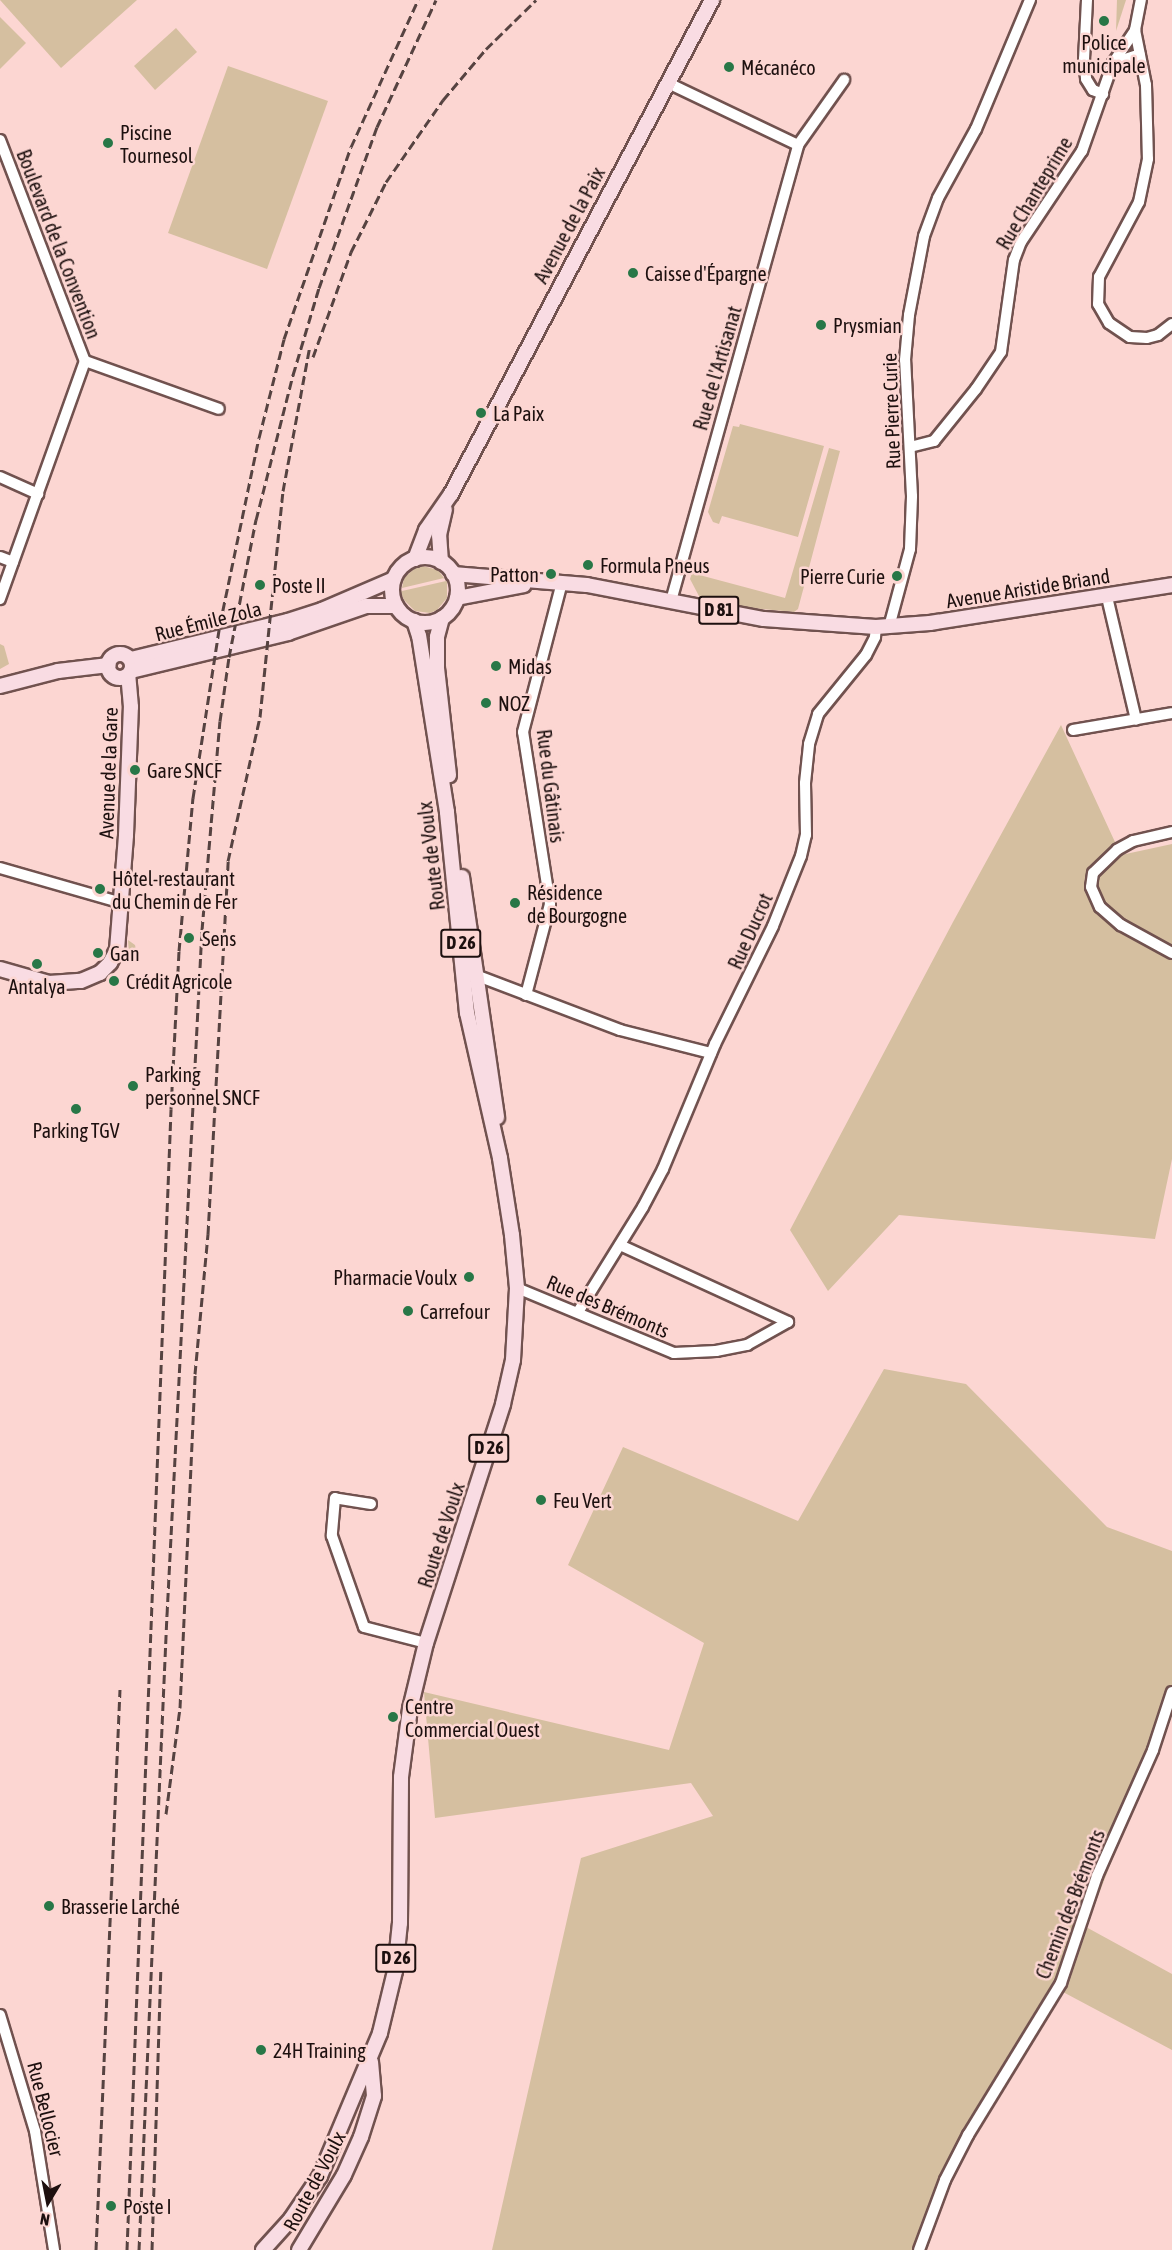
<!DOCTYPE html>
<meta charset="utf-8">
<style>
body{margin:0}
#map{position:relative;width:1172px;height:2250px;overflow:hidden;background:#fcd6d2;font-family:"Asap Condensed",sans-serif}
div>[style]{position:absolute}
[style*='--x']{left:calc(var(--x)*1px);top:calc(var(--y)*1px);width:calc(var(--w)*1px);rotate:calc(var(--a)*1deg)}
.green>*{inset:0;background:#d5bfa0}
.roads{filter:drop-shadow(2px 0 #71524f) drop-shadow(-2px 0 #71524f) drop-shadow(0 2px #71524f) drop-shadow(0 -2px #71524f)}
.minor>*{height:10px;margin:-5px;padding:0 5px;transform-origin:5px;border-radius:5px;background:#fff}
.major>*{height:14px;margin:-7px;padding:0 7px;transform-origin:7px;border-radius:7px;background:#f9dce3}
.major>.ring{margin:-7px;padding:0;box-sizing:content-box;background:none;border:14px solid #f9dce3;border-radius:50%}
.rail>*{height:3px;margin-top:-1.5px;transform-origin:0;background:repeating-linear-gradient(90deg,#564341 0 9px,transparent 0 13.5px)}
.dots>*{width:16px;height:16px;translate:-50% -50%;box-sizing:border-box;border:3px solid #fcd6d2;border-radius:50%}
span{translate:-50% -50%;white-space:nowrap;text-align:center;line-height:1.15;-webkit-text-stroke:5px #fcd6d2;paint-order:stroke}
.shield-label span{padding:2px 4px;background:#fcd6d2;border:2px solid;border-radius:4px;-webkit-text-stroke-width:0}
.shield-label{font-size:18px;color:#1d100f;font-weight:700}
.poi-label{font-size:20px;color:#1d100f}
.left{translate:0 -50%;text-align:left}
.right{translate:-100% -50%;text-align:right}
.street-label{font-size:20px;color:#1d100f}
.north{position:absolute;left:18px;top:2172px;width:60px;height:60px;-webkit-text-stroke:4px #fcd6d2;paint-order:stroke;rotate:190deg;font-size:16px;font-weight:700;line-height:24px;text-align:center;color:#1d100f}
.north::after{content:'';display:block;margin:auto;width:21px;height:27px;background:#1d100f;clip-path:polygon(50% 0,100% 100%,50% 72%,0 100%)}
</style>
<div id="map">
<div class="green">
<div style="clip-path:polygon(0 0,137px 0,61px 68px)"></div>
<div style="clip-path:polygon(1117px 0,1126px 0,1116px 31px)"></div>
<div style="clip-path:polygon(0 17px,26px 43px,0 69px)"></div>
<div style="clip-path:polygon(176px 28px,197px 52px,155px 90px,134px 66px)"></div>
<div style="clip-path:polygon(228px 66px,328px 101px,267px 269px,168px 233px)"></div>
<div style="clip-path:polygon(740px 424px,824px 446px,798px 537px,722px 516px,719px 524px,713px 522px,708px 512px,733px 426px,739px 427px)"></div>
<div style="clip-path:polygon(829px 448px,840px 451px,798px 609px,794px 612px,752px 608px,700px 598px,690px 579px,692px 573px,785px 598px)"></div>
<div style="clip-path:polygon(evenodd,423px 566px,438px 570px,447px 582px,447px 598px,437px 610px,430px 613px,415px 611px,404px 600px,401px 593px,404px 578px,415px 568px,423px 566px,444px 578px,446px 581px,402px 591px,402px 588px,444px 578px)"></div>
<div style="clip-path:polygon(0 644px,4px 646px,9px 664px,0 669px)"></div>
<div style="clip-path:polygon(1061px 725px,1121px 855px,1172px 844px,1172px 1159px,1155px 1239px,899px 1215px,828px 1291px,790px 1230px,953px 922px)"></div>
<div style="clip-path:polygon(128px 940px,135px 945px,137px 954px,132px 962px,124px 963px,119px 961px,129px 953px)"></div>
<div style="clip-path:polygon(884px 1369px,966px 1384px,1107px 1527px,1172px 1551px,1172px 1706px,1086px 1927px,1172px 1974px,1172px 2050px,1063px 1992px,976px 2135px,948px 2190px,927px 2250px,492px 2250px,581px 1858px,713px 1816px,691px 1783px,435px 1818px,424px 1692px,669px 1750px,704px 1643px,568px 1565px,623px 1447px,798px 1521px)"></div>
</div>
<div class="roads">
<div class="minor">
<div style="--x:1087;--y:0;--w:59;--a:92.9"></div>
<div style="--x:1084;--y:59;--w:20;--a:84"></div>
<div style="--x:1086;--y:79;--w:13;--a:58"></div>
<div style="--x:1093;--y:90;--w:11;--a:22"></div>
<div style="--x:1135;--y:30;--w:56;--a:78.7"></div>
<div style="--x:1146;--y:85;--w:74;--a:88.5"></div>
<div style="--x:1148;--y:159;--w:44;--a:101.8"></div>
<div style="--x:1139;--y:202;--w:85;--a:118.1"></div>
<div style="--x:1099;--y:277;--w:27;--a:92"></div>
<div style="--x:1098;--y:304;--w:22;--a:60"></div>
<div style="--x:1109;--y:323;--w:25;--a:34"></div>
<div style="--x:1130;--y:337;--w:17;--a:3"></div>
<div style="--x:1147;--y:338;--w:11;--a:-15"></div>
<div style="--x:1158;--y:335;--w:18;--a:-38"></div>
<div style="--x:1113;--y:63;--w:28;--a:-18"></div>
<div style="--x:668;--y:83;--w:144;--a:25.5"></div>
<div style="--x:0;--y:140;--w:237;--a:69"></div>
<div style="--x:85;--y:361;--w:253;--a:109.7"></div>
<div style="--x:85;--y:361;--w:142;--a:19.7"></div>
<div style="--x:910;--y:447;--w:25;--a:-14"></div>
<div style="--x:934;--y:441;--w:67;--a:-51.1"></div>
<div style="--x:976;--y:389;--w:45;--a:-56"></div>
<div style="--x:1001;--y:352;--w:93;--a:-82"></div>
<div style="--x:1014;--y:260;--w:19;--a:-69"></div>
<div style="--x:1021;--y:242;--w:110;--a:-56.2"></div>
<div style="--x:1082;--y:151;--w:93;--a:-70.6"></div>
<div style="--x:1113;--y:63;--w:40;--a:-56"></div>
<div style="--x:1135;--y:30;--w:31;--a:-79"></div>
<div style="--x:0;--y:477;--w:42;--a:24.1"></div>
<div style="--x:0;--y:557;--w:14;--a:21"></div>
<div style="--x:1107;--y:597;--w:126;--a:76.7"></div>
<div style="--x:671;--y:601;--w:473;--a:-74.4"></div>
<div style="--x:798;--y:145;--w:80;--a:-54.7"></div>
<div style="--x:889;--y:627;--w:81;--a:-74.9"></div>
<div style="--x:910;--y:549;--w:53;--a:-87.8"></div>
<div style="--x:912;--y:496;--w:136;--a:-92.9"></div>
<div style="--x:905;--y:360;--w:45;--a:-84.9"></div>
<div style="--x:909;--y:315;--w:80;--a:-79.2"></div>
<div style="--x:924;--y:236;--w:40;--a:-69.8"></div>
<div style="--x:938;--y:198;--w:79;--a:-61.2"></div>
<div style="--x:976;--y:129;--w:140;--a:-67.3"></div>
<div style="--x:1073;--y:730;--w:100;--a:-9.7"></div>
<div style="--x:1172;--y:832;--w:40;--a:167"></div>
<div style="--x:1133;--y:841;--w:18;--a:151"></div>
<div style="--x:1117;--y:850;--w:33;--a:136"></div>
<div style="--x:1093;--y:873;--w:14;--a:98"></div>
<div style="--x:1091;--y:887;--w:22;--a:66"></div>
<div style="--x:1100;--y:907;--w:28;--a:41"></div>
<div style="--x:1121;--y:925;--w:58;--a:28.8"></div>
<div style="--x:0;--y:868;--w:127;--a:16"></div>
<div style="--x:478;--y:976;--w:152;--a:20.8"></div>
<div style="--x:620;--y:1030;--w:94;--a:14.2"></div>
<div style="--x:526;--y:995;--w:94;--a:-75.2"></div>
<div style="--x:550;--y:904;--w:174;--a:-98.9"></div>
<div style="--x:523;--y:732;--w:155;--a:-75.4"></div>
<div style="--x:620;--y:1245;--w:185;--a:24.6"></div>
<div style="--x:517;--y:1288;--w:170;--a:22.5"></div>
<div style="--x:674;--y:1353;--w:42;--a:-2.7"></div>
<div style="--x:716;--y:1351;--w:32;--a:-11"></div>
<div style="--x:747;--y:1345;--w:47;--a:-29.3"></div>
<div style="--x:578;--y:1312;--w:123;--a:-58.2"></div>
<div style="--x:643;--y:1207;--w:43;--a:-62.2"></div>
<div style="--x:663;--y:1169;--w:135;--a:-67.4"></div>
<div style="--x:715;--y:1044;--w:131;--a:-63.8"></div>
<div style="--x:773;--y:926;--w:75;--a:-68.2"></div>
<div style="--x:801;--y:856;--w:22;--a:-77"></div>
<div style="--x:806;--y:835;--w:52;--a:-91.1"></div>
<div style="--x:805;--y:783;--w:39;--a:-84"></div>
<div style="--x:809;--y:744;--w:31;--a:-73"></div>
<div style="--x:818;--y:714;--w:76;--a:-50.9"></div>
<div style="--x:866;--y:655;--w:20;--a:-63"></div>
<div style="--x:875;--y:637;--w:10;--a:-84"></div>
<div style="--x:371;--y:1504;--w:36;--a:-171"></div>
<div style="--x:335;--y:1498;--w:38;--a:95"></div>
<div style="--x:332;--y:1536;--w:96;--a:70.6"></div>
<div style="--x:364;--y:1627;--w:64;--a:14.5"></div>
<div style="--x:0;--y:2015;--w:121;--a:73.2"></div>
<div style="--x:35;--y:2131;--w:121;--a:80.9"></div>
<div style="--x:919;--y:2250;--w:75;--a:-69.6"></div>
<div style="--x:945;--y:2180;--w:51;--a:-62.9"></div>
<div style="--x:968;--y:2135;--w:178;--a:-58.5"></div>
<div style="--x:1061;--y:1983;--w:113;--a:-71.4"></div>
<div style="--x:1097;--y:1876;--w:138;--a:-66"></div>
<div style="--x:1153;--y:1750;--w:61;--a:-71.9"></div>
</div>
<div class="major">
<div class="ring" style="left:392px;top:557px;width:52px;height:52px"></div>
<div style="--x:415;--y:559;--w:31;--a:-69"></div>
<div style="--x:426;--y:530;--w:44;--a:-55.2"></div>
<div style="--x:451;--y:494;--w:559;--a:-62.15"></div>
<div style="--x:441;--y:562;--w:27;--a:-94"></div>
<div style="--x:439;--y:535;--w:26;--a:-77"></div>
<div style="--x:453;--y:574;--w:134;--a:4.7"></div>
<div style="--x:587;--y:585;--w:180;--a:10.9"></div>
<div style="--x:764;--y:619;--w:112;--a:4.1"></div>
<div style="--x:876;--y:627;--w:54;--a:-4.2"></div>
<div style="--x:930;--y:623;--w:245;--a:-8.9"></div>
<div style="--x:457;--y:598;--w:68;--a:-11"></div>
<div style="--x:442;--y:618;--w:20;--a:105"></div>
<div style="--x:437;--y:637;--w:31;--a:90"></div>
<div style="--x:437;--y:668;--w:108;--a:83.6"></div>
<div class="ring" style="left:108px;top:654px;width:10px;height:10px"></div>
<div style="--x:131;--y:659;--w:162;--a:-13.6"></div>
<div style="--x:288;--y:621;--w:36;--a:-18"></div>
<div style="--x:322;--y:610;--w:78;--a:-23.3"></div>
<div style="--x:131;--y:671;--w:162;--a:-13.6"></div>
<div style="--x:288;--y:633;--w:83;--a:-19.1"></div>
<div style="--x:366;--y:606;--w:30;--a:0"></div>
<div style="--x:0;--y:686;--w:60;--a:-14.5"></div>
<div style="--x:58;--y:671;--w:51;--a:-6.7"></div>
<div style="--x:462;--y:877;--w:243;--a:81.7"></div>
<div style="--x:0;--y:969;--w:51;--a:15.9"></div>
<div style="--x:49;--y:983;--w:32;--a:-4"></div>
<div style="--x:81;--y:981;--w:21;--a:-23"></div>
<div style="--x:100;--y:973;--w:14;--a:-45"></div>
<div style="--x:110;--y:963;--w:15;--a:-62"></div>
<div style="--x:117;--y:950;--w:115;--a:-85.5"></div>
<div style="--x:126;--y:835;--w:128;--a:-87.8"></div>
<div style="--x:131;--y:707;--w:32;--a:-95"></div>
<div style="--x:263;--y:2250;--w:42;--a:-47.9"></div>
<div style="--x:291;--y:2219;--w:52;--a:-56"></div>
<div style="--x:320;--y:2176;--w:155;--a:-67.2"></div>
<div style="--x:380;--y:2033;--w:64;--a:-76.4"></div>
<div style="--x:395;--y:1971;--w:48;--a:-84.1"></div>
<div style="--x:400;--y:1923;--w:146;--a:-89.6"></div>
<div style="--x:401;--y:1777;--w:69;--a:-82.5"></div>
<div style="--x:410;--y:1709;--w:68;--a:-76.4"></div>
<div style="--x:426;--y:1643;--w:251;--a:-72.1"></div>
<div style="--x:503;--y:1404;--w:45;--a:-77.2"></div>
<div style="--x:513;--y:1360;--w:72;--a:-86.8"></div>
<div style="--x:517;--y:1288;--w:53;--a:-95.4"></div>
<div style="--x:512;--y:1235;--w:78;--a:-98.9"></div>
<div style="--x:500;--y:1158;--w:149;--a:-102.8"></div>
<div style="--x:467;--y:1013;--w:202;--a:-95.7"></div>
<div style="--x:447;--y:812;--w:178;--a:-99"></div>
<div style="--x:419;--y:636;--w:16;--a:-108"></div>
<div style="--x:299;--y:2250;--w:87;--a:-59"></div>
<div style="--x:344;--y:2175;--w:42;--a:-65.9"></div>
<div style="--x:361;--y:2137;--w:43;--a:-72.4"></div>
<div style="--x:374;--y:2096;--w:34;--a:-95"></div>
</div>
</div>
<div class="rail">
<div style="--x:313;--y:357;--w:112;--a:-70.1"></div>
<div style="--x:351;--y:252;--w:78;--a:-63.4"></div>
<div style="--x:386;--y:182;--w:100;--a:-55.2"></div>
<div style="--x:443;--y:100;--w:67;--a:-49.9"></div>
<div style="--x:486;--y:49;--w:70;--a:-44.4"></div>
<div style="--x:166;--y:1814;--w:107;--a:-82.5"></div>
<div style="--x:180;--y:1708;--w:334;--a:-87.4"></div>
<div style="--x:195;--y:1374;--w:141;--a:-84.7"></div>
<div style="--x:208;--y:1234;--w:374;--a:-86.9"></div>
<div style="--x:228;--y:861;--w:148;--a:-77.5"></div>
<div style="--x:260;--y:717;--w:227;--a:-84.2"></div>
<div style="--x:283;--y:491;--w:148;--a:-79.5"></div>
<div style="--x:96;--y:2250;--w:561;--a:-87.55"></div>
<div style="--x:127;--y:2250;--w:1142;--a:-87.79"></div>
<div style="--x:171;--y:1109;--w:158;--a:-87.1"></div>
<div style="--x:179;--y:951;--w:154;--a:-84.8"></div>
<div style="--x:193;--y:798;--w:176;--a:-81.2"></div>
<div style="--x:220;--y:624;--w:190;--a:-78.2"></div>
<div style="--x:259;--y:438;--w:102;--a:-75.8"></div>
<div style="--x:284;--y:339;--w:203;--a:-70.8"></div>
<div style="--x:351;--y:147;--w:162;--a:-65.5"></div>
<div style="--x:139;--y:2250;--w:636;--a:-87.48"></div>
<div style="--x:167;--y:1615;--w:686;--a:-87.08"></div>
<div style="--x:202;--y:930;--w:210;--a:-85.1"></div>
<div style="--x:220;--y:721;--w:65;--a:-82"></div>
<div style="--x:229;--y:657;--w:140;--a:-78.9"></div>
<div style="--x:256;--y:520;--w:150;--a:-75.7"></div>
<div style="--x:293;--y:375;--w:91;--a:-73.4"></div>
<div style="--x:319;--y:288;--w:171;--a:-70.2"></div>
<div style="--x:377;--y:127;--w:140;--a:-65.1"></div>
<div style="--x:152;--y:2250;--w:282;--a:-88.2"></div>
</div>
<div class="dots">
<div style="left:1104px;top:21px;background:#287747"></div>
<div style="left:729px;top:67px;background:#287747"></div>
<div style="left:108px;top:143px;background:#287747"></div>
<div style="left:633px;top:273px;background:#287747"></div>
<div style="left:821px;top:325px;background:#287747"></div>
<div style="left:481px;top:413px;background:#287747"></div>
<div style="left:588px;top:565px;background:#287747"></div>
<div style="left:551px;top:574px;background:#287747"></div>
<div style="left:897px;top:576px;background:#287747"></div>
<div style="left:260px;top:585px;background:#287747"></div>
<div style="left:496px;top:666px;background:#287747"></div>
<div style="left:486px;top:703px;background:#287747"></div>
<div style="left:135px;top:770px;background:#287747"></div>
<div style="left:100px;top:889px;background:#287747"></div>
<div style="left:515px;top:903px;background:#287747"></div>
<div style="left:189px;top:938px;background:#287747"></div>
<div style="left:98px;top:953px;background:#287747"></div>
<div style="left:37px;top:964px;background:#287747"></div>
<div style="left:114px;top:981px;background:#287747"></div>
<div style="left:133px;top:1086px;background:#287747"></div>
<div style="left:76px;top:1109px;background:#287747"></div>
<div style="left:469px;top:1277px;background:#287747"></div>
<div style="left:408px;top:1311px;background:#287747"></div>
<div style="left:541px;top:1500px;background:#287747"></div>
<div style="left:393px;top:1717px;background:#287747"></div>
<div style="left:49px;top:1906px;background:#287747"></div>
<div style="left:261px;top:2050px;background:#287747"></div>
<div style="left:111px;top:2206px;background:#287747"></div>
</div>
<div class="shield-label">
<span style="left:719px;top:610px">D 81</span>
<span style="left:461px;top:943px">D 26</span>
<span style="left:489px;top:1448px">D 26</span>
<span style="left:396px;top:1958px">D 26</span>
</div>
<div class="poi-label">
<span style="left:1104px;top:54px">Police<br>municipale</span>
<span class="left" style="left:741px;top:67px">Mécanéco</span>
<span class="left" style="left:120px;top:144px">Piscine<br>Tournesol</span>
<span class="left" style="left:645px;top:273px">Caisse d'Épargne</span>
<span class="left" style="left:833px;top:325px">Prysmian</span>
<span class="left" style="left:493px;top:413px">La Paix</span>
<span class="left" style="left:600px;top:565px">Formula Pneus</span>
<span class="right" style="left:539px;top:574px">Patton</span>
<span class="right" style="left:885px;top:576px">Pierre Curie</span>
<span class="left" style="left:272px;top:585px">Poste II</span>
<span class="left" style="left:508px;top:666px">Midas</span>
<span class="left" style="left:498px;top:703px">NOZ</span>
<span class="left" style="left:147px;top:770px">Gare SNCF</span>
<span class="left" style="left:112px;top:890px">Hôtel-restaurant<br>du Chemin de Fer</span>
<span class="left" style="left:527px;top:904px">Résidence<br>de Bourgogne</span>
<span class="left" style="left:202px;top:938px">Sens</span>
<span class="left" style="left:110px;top:953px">Gan</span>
<span class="left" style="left:126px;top:981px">Crédit Agricole</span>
<span style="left:37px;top:986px">Antalya</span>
<span class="left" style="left:145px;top:1086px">Parking<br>personnel SNCF</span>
<span style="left:76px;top:1130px">Parking TGV</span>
<span class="right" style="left:457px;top:1277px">Pharmacie Voulx</span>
<span class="left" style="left:420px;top:1311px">Carrefour</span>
<span class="left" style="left:553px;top:1500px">Feu Vert</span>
<span class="left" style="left:405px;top:1718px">Centre<br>Commercial Ouest</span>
<span class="left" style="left:61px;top:1906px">Brasserie Larché</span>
<span class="left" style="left:273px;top:2050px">24H Training</span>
<span class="left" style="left:123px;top:2206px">Poste I</span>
</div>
<div class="street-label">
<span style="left:1034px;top:193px;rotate:-59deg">Rue Chanteprime</span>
<span style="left:569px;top:225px;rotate:-62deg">Avenue de la Paix</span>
<span style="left:59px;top:244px;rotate:69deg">Boulevard de la Convention</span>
<span style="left:717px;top:368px;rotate:-74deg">Rue de l'Artisanat</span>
<span style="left:891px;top:411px;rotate:-92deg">Rue Pierre Curie</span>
<span style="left:1028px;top:588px;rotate:-9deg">Avenue Aristide Briand</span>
<span style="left:208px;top:621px;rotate:-14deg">Rue Émile Zola</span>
<span style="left:108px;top:773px;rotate:-88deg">Avenue de la Gare</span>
<span style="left:551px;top:786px;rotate:83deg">Rue du Gâtinais</span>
<span style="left:431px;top:856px;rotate:-97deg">Route de Voulx</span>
<span style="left:750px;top:931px;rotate:-66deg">Rue Ducrot</span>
<span style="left:608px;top:1306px;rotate:23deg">Rue des Brémonts</span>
<span style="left:441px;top:1535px;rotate:-72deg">Route de Voulx</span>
<span style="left:1070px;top:1904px;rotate:-69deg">Chemin des Brémonts</span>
<span style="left:46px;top:2109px;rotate:76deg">Rue Bellocier</span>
<span style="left:314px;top:2181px;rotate:-62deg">Route de Voulx</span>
</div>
<div class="north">N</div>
</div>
